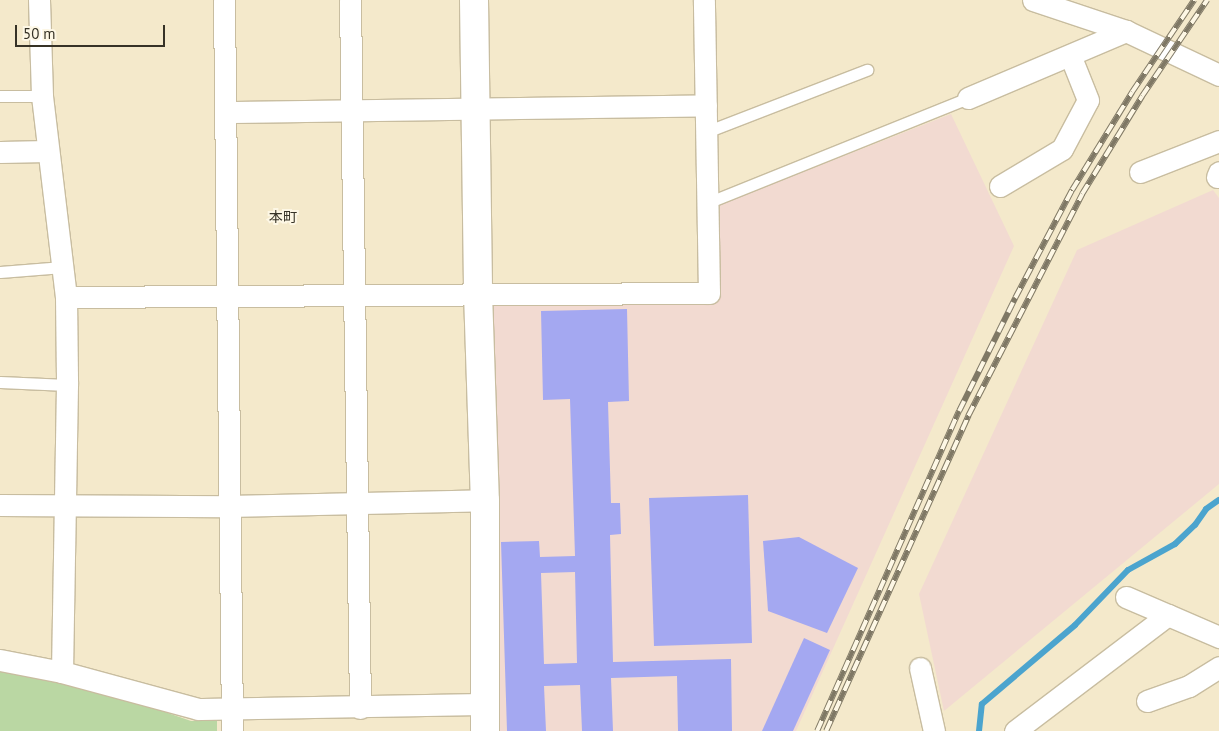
<!DOCTYPE html>
<meta charset="utf-8">
<style>
body{margin:0}
#map{position:relative;width:1219px;height:731px;overflow:hidden;background:#f4e9cb;font-family:"PT Sans","Noto Sans JP",sans-serif}
div>[style]{position:absolute}
[style*='--x']{left:calc(var(--x)*1px);top:calc(var(--y)*1px);width:calc(var(--w)*1px);rotate:calc(var(--a)*1deg)}
.education>*{inset:0;background:#f2dad1}
.green>*{inset:0;background:#bad7a3}
.stream>*{height:6px;margin:-3px;padding:0 3px;transform-origin:3px;border-radius:3px;background:#4ba4ce}
.building>*{inset:0;background:#a4a8f1}
.roads{filter:drop-shadow(1px 0 #c8bda0) drop-shadow(-1px 0 #c8bda0) drop-shadow(0 1px #c8bda0) drop-shadow(0 -1px #c8bda0)}
.service>*{height:11px;margin:-5.5px;padding:0 5.5px;transform-origin:5.5px;border-radius:5.5px;background:#fff}
.minor>*{height:21px;margin:-10.5px;padding:0 10.5px;transform-origin:10.5px;border-radius:10.5px;background:#fff}
.tertiary>*{height:28px;margin:-14px;padding:0 14px;transform-origin:14px;border-radius:14px;background:#fff}
.rail>*{height:5.5px;margin-top:-2.75px;transform-origin:0;background:repeating-linear-gradient(90deg,#fdf7e5 0 11px,#7f7865 0 22px);box-sizing:border-box;border-block:1px solid #7f7865}
span{translate:-50% -50%;white-space:nowrap;text-align:center;line-height:1.15;-webkit-text-stroke:4px #fdf7e5;paint-order:stroke}
.neighbourhood-label{font-size:14px;color:#363226}
.scale{position:absolute;left:15px;top:25px;width:150px;height:22px;box-sizing:border-box;border:2px solid #363226;border-top:0;padding-left:6px;font-size:15px;line-height:18px;white-space:nowrap;color:#363226;-webkit-text-stroke:4px #fdf7e5;paint-order:stroke}
</style>
<div id="map">
<div class="education">
<div style="clip-path:polygon(951px 114px,1014px 246px,796px 731px,496px 731px,492px 303px,718px 298px,716px 206px)"></div>
<div style="clip-path:polygon(1213px 190px,1219px 198px,1219px 484px,944px 711px,919px 594px,1077px 250px)"></div>
</div>
<div class="green">
<div style="clip-path:polygon(0 664px,113px 694px,191px 721px,217px 721px,217px 731px,0 731px)"></div>
</div>
<div class="stream">
<div style="--x:979;--y:731;--w:27;--a:-84"></div>
<div style="--x:982;--y:704;--w:122;--a:-40.3"></div>
<div style="--x:1075;--y:625;--w:76;--a:-46.1"></div>
<div style="--x:1128;--y:570;--w:54;--a:-29"></div>
<div style="--x:1175;--y:544;--w:28;--a:-44"></div>
<div style="--x:1195;--y:525;--w:19;--a:-55"></div>
<div style="--x:1206;--y:509;--w:16;--a:-35"></div>
</div>
<div class="building">
<div style="clip-path:polygon(evenodd,627px 309px,629px 401px,608px 402px,611px 503px,620px 503px,621px 534px,610px 535px,613px 662px,731px 659px,732px 731px,678px 731px,677px 676px,611px 678px,613px 731px,582px 731px,580px 685px,544px 686px,546px 731px,507px 731px,501px 542px,539px 541px,540px 557px,575px 556px,570px 399px,543px 400px,541px 311px,627px 309px,575px 572px,577px 663px,544px 664px,541px 573px,575px 572px)"></div>
<div style="clip-path:polygon(748px 495px,752px 643px,654px 646px,649px 498px)"></div>
<div style="clip-path:polygon(799px 537px,858px 568px,827px 633px,768px 611px,763px 541px)"></div>
<div style="clip-path:polygon(804px 638px,830px 650px,793px 731px,762px 731px)"></div>
</div>
<div class="roads">
<div class="service">
<div style="--x:0;--y:96;--w:42;--a:0"></div>
<div style="--x:706;--y:132;--w:173;--a:-21.1"></div>
<div style="--x:707;--y:203;--w:281;--a:-21.9"></div>
<div style="--x:0;--y:272;--w:63;--a:-4.5"></div>
<div style="--x:0;--y:382;--w:67;--a:2.6"></div>
</div>
<div class="minor">
<div style="--x:39;--y:0;--w:96;--a:88.2"></div>
<div style="--x:42;--y:96;--w:202;--a:83.2"></div>
<div style="--x:66;--y:297;--w:88;--a:89.3"></div>
<div style="--x:67;--y:385;--w:287;--a:91"></div>
<div style="--x:224;--y:0;--w:731;--a:89.37"></div>
<div style="--x:350;--y:0;--w:708;--a:89.19"></div>
<div style="--x:1033;--y:0;--w:98;--a:18.4"></div>
<div style="--x:1126;--y:31;--w:103;--a:25.3"></div>
<div style="--x:968;--y:98;--w:172;--a:-23"></div>
<div style="--x:226;--y:112;--w:480;--a:-0.8"></div>
<div style="--x:0;--y:152;--w:47;--a:-1.2"></div>
<div style="--x:1140;--y:172;--w:85;--a:-21.4"></div>
<div style="--x:1217;--y:177;--w:5;--a:-68"></div>
<div style="--x:1000;--y:186;--w:72;--a:-30.8"></div>
<div style="--x:1062;--y:149;--w:55;--a:-62"></div>
<div style="--x:1088;--y:100;--w:48;--a:-111.8"></div>
<div style="--x:66;--y:297;--w:643;--a:-0.36"></div>
<div style="--x:709;--y:293;--w:293;--a:-91"></div>
<div style="--x:0;--y:505;--w:228;--a:0.3"></div>
<div style="--x:228;--y:506;--w:257;--a:-1.3"></div>
<div style="--x:1126;--y:597;--w:46;--a:23.2"></div>
<div style="--x:0;--y:660;--w:63;--a:11"></div>
<div style="--x:62;--y:672;--w:141;--a:15.2"></div>
<div style="--x:198;--y:709;--w:287;--a:-1"></div>
<div style="--x:920;--y:668;--w:65;--a:77.5"></div>
<div style="--x:1147;--y:701;--w:45;--a:-19.7"></div>
<div style="--x:1189;--y:686;--w:36;--a:-32"></div>
<div style="--x:1015;--y:731;--w:192;--a:-37.2"></div>
<div style="--x:1168;--y:615;--w:56;--a:23.3"></div>
</div>
<div class="tertiary">
<div style="--x:474;--y:0;--w:293;--a:89.2"></div>
<div style="--x:478;--y:293;--w:207;--a:88.1"></div>
<div style="--x:485;--y:500;--w:231;--a:90"></div>
</div>
</div>
<div class="rail">
<div style="--x:817;--y:731;--w:350;--a:-66.1"></div>
<div style="--x:959;--y:411;--w:126;--a:-63.6"></div>
<div style="--x:1015;--y:298;--w:122;--a:-62.2"></div>
<div style="--x:1072;--y:190;--w:115;--a:-58.5"></div>
<div style="--x:1132;--y:92;--w:111;--a:-56"></div>
<div style="--x:826;--y:731;--w:346;--a:-65.7"></div>
<div style="--x:968;--y:416;--w:250;--a:-62.8"></div>
<div style="--x:1082;--y:194;--w:115;--a:-58.5"></div>
<div style="--x:1142;--y:96;--w:116;--a:-55.9"></div>
</div>
<div class="neighbourhood-label">
<span style="left:283px;top:217px">本町</span>
</div>
<div class="scale">50 m</div>
</div>
